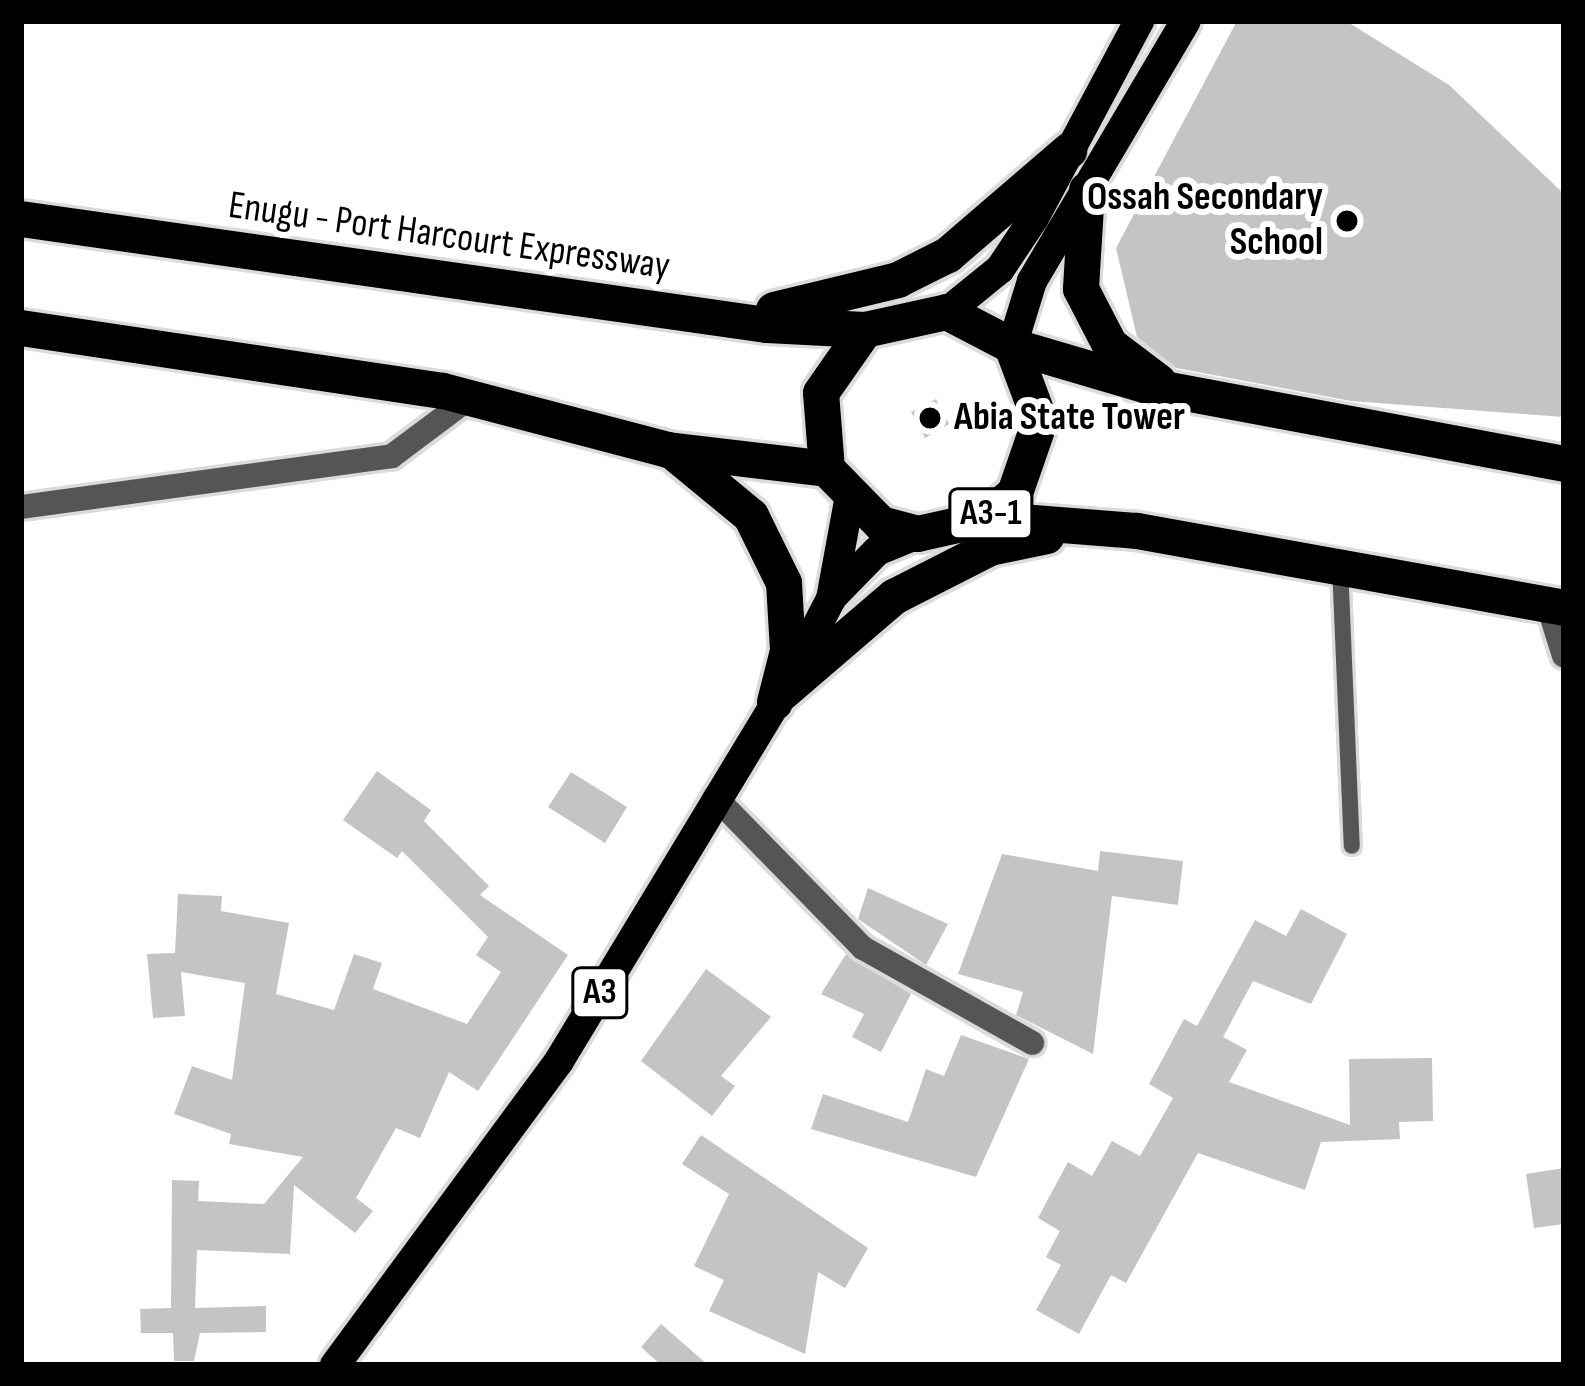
<!DOCTYPE html>
<style>
body{margin:0}
#map{position:relative;width:1585px;height:1386px;overflow:hidden;background:#fff;font-family:"Sofia Sans Condensed",sans-serif}
div>[style]{position:absolute}
[style*='--x']{left:calc(var(--x)*1px);top:calc(var(--y)*1px);width:calc(var(--w)*1px);rotate:calc(var(--a)*1deg)}
.building>*{inset:0;background:#c4c4c4}
.roads{filter:drop-shadow(3px 0 #dbdbdb) drop-shadow(-3px 0 #dbdbdb) drop-shadow(0 3px #dbdbdb) drop-shadow(0 -3px #dbdbdb)}
.lane>*{height:16px;margin:-8px;padding:0 8px;transform-origin:8px;border-radius:8px;background:#555}
.street>*{height:24px;margin:-12px;padding:0 12px;transform-origin:12px;border-radius:12px;background:#555}
.primary>*{height:30px;margin:-15px;padding:0 15px;transform-origin:15px;border-radius:15px;background:#000}
.highway>*{height:36px;margin:-18px;padding:0 18px;transform-origin:18px;border-radius:18px;background:#000}
.dots>*{width:33px;height:33px;translate:-50% -50%;box-sizing:border-box;border:6px solid #fff;border-radius:50%}
span{translate:-50% -50%;white-space:nowrap;text-align:center;line-height:1.15;-webkit-text-stroke:12px #fff;paint-order:stroke}
.shield-label span{padding:3px 9px;background:#fff;border:3px solid;border-radius:9px;-webkit-text-stroke-width:0}
.shield-label{font-size:36px;color:#000;font-weight:700}
.poi-label{font-size:39px;color:#000;font-weight:700}
.right{translate:-100% -50%;text-align:right}
.left{translate:0 -50%;text-align:left}
.street-label{font-size:39px;color:#000}
.frame{position:absolute;inset:0;border:24px solid #000;pointer-events:none}
</style>
<div id="map">
<div class="building">
<div style="clip-path:polygon(1237px 21px,1346px 21px,1449px 85px,1564px 194px,1564px 417px,1351px 401px,1176px 368px,1137px 337px,1116px 248px)"></div>
<div style="clip-path:polygon(936px 399px,949px 424px,925px 438px,911px 412px)"></div>
<div style="clip-path:polygon(377px 771px,431px 810px,424px 821px,489px 886px,480px 895px,568px 955px,478px 1091px,449px 1072px,420px 1138px,396px 1128px,356px 1198px,373px 1211px,355px 1233px,294px 1185px,290px 1254px,197px 1250px,195px 1308px,266px 1306px,266px 1332px,200px 1333px,194px 1361px,174px 1361px,173px 1333px,141px 1333px,140px 1309px,171px 1308px,172px 1180px,199px 1181px,198px 1201px,264px 1204px,303px 1157px,229px 1144px,231px 1134px,174px 1114px,192px 1066px,232px 1080px,245px 983px,181px 972px,185px 1016px,153px 1018px,147px 954px,175px 953px,178px 894px,222px 896px,221px 911px,289px 923px,276px 994px,334px 1010px,354px 954px,382px 963px,373px 989px,467px 1024px,501px 972px,476px 955px,488px 937px,402px 851px,397px 858px,343px 820px)"></div>
<div style="clip-path:polygon(571px 772px,627px 807px,605px 843px,548px 807px)"></div>
<div style="clip-path:polygon(1100px 851px,1183px 861px,1178px 905px,1112px 896px,1093px 1054px,1016px 1015px,1023px 992px,958px 974px,1002px 854px,1098px 871px)"></div>
<div style="clip-path:polygon(868px 888px,948px 924px,926px 965px,858px 919px)"></div>
<div style="clip-path:polygon(1301px 909px,1347px 934px,1311px 1004px,1253px 981px,1223px 1037px,1247px 1050px,1229px 1082px,1350px 1125px,1349px 1059px,1432px 1058px,1433px 1121px,1399px 1122px,1400px 1139px,1321px 1142px,1305px 1190px,1198px 1153px,1126px 1283px,1111px 1275px,1079px 1334px,1036px 1310px,1061px 1265px,1046px 1257px,1060px 1231px,1038px 1218px,1068px 1162px,1092px 1176px,1112px 1141px,1140px 1156px,1173px 1098px,1149px 1084px,1184px 1019px,1197px 1026px,1255px 920px,1286px 936px)"></div>
<div style="clip-path:polygon(846px 954px,911px 994px,881px 1052px,852px 1037px,864px 1014px,821px 994px)"></div>
<div style="clip-path:polygon(706px 969px,771px 1017px,721px 1076px,735px 1086px,712px 1116px,641px 1061px)"></div>
<div style="clip-path:polygon(961px 1035px,1029px 1059px,976px 1177px,811px 1129px,823px 1094px,908px 1122px,926px 1069px,944px 1076px)"></div>
<div style="clip-path:polygon(701px 1135px,868px 1248px,845px 1288px,818px 1272px,805px 1354px,709px 1311px,724px 1280px,694px 1266px,729px 1194px,682px 1164px)"></div>
<div style="clip-path:polygon(1564px 1168px,1564px 1224px,1534px 1228px,1526px 1174px)"></div>
<div style="clip-path:polygon(661px 1324px,708px 1365px,661px 1365px,641px 1347px)"></div>
</div>
<div class="roads">
<div class="lane">
<div style="--x:1340;--y:565;--w:281;--a:87.6"></div>
</div>
<div class="street">
<div style="--x:21;--y:507;--w:374;--a:-7.8"></div>
<div style="--x:392;--y:456;--w:99;--a:-36.8"></div>
<div style="--x:1548;--y:605;--w:53;--a:72.6"></div>
<div style="--x:715;--y:797;--w:211;--a:45.6"></div>
<div style="--x:863;--y:948;--w:194;--a:29.3"></div>
</div>
<div class="primary">
<div style="--x:947;--y:312;--w:68;--a:-39.1"></div>
<div style="--x:1000;--y:269;--w:61;--a:-56.3"></div>
<div style="--x:1034;--y:218;--w:223;--a:-61.9"></div>
<div style="--x:1012;--y:346;--w:68;--a:-72.9"></div>
<div style="--x:1032;--y:281;--w:302;--a:-59.4"></div>
<div style="--x:835;--y:594;--w:60;--a:-45.7"></div>
<div style="--x:877;--y:551;--w:44;--a:-22.5"></div>
<div style="--x:335;--y:1365;--w:378;--a:-53.6"></div>
<div style="--x:559;--y:1061;--w:430;--a:-58.8"></div>
<div style="--x:782;--y:693;--w:106;--a:-62.5"></div>
<div style="--x:831;--y:599;--w:100;--a:-79.6"></div>
</div>
<div class="highway">
<div style="--x:1087;--y:190;--w:99;--a:93.5"></div>
<div style="--x:1081;--y:289;--w:63;--a:62.6"></div>
<div style="--x:1110;--y:345;--w:61;--a:37.1"></div>
<div style="--x:21;--y:219;--w:753;--a:8.09"></div>
<div style="--x:767;--y:325;--w:98;--a:2.9"></div>
<div style="--x:865;--y:330;--w:84;--a:-12.4"></div>
<div style="--x:947;--y:312;--w:73;--a:27.6"></div>
<div style="--x:1012;--y:346;--w:80;--a:69.5"></div>
<div style="--x:1040;--y:421;--w:76;--a:109.1"></div>
<div style="--x:1015;--y:493;--w:40;--a:139"></div>
<div style="--x:985;--y:519;--w:69;--a:167.4"></div>
<div style="--x:918;--y:534;--w:38;--a:-165"></div>
<div style="--x:881;--y:524;--w:77;--a:-134.5"></div>
<div style="--x:827;--y:469;--w:76;--a:-94.5"></div>
<div style="--x:821;--y:393;--w:77;--a:-55.1"></div>
<div style="--x:774;--y:310;--w:128;--a:-13.6"></div>
<div style="--x:898;--y:280;--w:56;--a:-26.6"></div>
<div style="--x:948;--y:255;--w:160;--a:-40.7"></div>
<div style="--x:21;--y:328;--w:427;--a:8.5"></div>
<div style="--x:443;--y:391;--w:233;--a:14.7"></div>
<div style="--x:668;--y:450;--w:160;--a:6.8"></div>
<div style="--x:1012;--y:346;--w:142;--a:16.4"></div>
<div style="--x:1148;--y:386;--w:423;--a:10.6"></div>
<div style="--x:677;--y:455;--w:96;--a:39.5"></div>
<div style="--x:751;--y:516;--w:75;--a:63.8"></div>
<div style="--x:784;--y:583;--w:68;--a:86.6"></div>
<div style="--x:788;--y:651;--w:53;--a:104.3"></div>
<div style="--x:985;--y:519;--w:152;--a:4.5"></div>
<div style="--x:1137;--y:531;--w:434;--a:10.2"></div>
<div style="--x:782;--y:693;--w:148;--a:-40.6"></div>
<div style="--x:894;--y:597;--w:108;--a:-27"></div>
<div style="--x:990;--y:548;--w:58;--a:-11.9"></div>
</div>
</div>
<div class="dots">
<div style="left:1347px;top:221px;background:#000"></div>
<div style="left:930px;top:418px;background:#000"></div>
</div>
<div class="shield-label">
<span style="left:991px;top:514px">A3-1</span>
<span style="left:600px;top:993px">A3</span>
</div>
<div class="poi-label">
<span class="right" style="left:1323px;top:221px">Ossah Secondary<br>School</span>
<span class="left" style="left:954px;top:418px">Abia State Tower</span>
</div>
<div class="street-label">
<span style="left:449px;top:237px;rotate:8deg">Enugu - Port Harcourt Expressway</span>
</div>
<div class="frame"></div>
</div>
